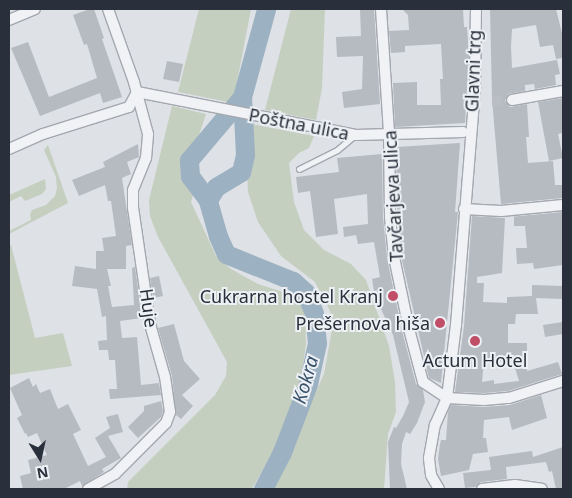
<!DOCTYPE html>
<meta charset="utf-8">
<style>
body{margin:0}
#map{position:relative;width:572px;height:498px;overflow:hidden;background:#dee1e6;font-family:"Noto Sans",sans-serif}
div>[style]{position:absolute}
[style*='--x']{left:calc(var(--x)*1px);top:calc(var(--y)*1px);width:calc(var(--w)*1px);rotate:calc(var(--a)*1deg)}
.green>*{inset:0;background:#c4cfc0}
.river>*{height:19px;margin:-9.5px;padding:0 9.5px;transform-origin:9.5px;border-radius:9.5px;background:#9cb1c2}
.building>*{inset:0;background:#b6bbc2}
.street-tunnel>*{height:10px;margin-top:-5px;transform-origin:0;background:repeating-linear-gradient(90deg,#babec4 0 10px,transparent 0 15px)}
.roads{filter:drop-shadow(1px 0 #a4a8af) drop-shadow(-1px 0 #a4a8af) drop-shadow(0 1px #a4a8af) drop-shadow(0 -1px #a4a8af)}
.lane>*{height:5px;margin:-2.5px;padding:0 2.5px;transform-origin:2.5px;border-radius:2.5px;background:#f0f2f5}
.street>*{height:10px;margin:-5px;padding:0 5px;transform-origin:5px;border-radius:5px;background:#f0f2f5}
.dots>*{width:14px;height:14px;translate:-50% -50%;box-sizing:border-box;border:2px solid #edf0f4;border-radius:50%}
span{translate:-50% -50%;white-space:nowrap;text-align:center;line-height:1.15;-webkit-text-stroke:4px #edf0f4;paint-order:stroke}
.street-label{font-size:18px;color:#29303b}
.poi-label{font-size:18px;color:#29303b}
.right{translate:-100% -50%;text-align:right}
.water-label{font-size:19px;color:#37516a;font-style:italic}
.frame{position:absolute;inset:0;border:10px solid #29303b;pointer-events:none}
.north{position:absolute;left:15px;top:433px;width:50px;height:50px;-webkit-text-stroke:4px #edf0f4;paint-order:stroke;rotate:170deg;font-size:14px;font-weight:700;line-height:20px;text-align:center;color:#29303b}
.north::after{content:'';display:block;margin:auto;width:18px;height:22px;background:#29303b;clip-path:polygon(50% 0,100% 100%,50% 72%,0 100%)}
</style>
<div id="map">
<div class="green">
<div style="clip-path:polygon(199px 9px,251px 9px,233px 103px,178px 92px)"></div>
<div style="clip-path:polygon(291px 9px,325px 9px,322px 88px,316px 120px,265px 110px)"></div>
<div style="clip-path:polygon(172px 106px,206px 114px,191px 159px,195px 189px,191px 202px,216px 256px,231px 269px,258px 284px,289px 294px,300px 301px,305px 311px,306px 344px,302px 374px,295px 404px,278px 444px,252px 489px,127px 489px,128px 482px,215px 395px,226px 376px,227px 362px,158px 237px,150px 216px,149px 200px)"></div>
<div style="clip-path:polygon(252px 124px,314px 136px,309px 148px,299px 153px,289px 163px,294px 202px,304px 230px,324px 250px,351px 264px,366px 280px,389px 346px,395px 382px,396px 412px,388px 434px,384px 489px,272px 489px,324px 374px,333px 324px,330px 311px,315px 282px,281px 256px,258px 222px,248px 192px,247px 171px,244px 164px)"></div>
<div style="clip-path:polygon(48px 145px,68px 203px,9px 234px,9px 231px,31px 220px,30px 214px,32px 210px,46px 205px,55px 196px,57px 188px,56px 177px,44px 150px)"></div>
<div style="clip-path:polygon(45px 179px,46px 189px,42px 194px,25px 201px,21px 196px,9px 202px,9px 195px)"></div>
<div style="clip-path:polygon(9px 245px,11px 245px,35px 338px,63px 333px,72px 366px,9px 375px)"></div>
</div>
<div class="river">
<div style="--x:208;--y:200;--w:30;--a:-127"></div>
<div style="--x:190;--y:176;--w:16;--a:-94"></div>
<div style="--x:189;--y:160;--w:82;--a:-49.9"></div>
<div style="--x:263;--y:489;--w:42;--a:-62.8"></div>
<div style="--x:282;--y:452;--w:73;--a:-69.1"></div>
<div style="--x:308;--y:384;--w:42;--a:-77.6"></div>
<div style="--x:317;--y:343;--w:30;--a:-96"></div>
<div style="--x:314;--y:313;--w:23;--a:-113"></div>
<div style="--x:305;--y:292;--w:16;--a:-137"></div>
<div style="--x:293;--y:281;--w:72;--a:-158.1"></div>
<div style="--x:226;--y:254;--w:20;--a:-114"></div>
<div style="--x:218;--y:236;--w:37;--a:-106"></div>
<div style="--x:208;--y:200;--w:15;--a:-58"></div>
<div style="--x:216;--y:187;--w:29;--a:-31"></div>
<div style="--x:241;--y:172;--w:18;--a:-77"></div>
<div style="--x:245;--y:154;--w:57;--a:-93"></div>
<div style="--x:242;--y:97;--w:91;--a:-74.7"></div>
</div>
<div class="building">
<div style="clip-path:polygon(90px 9px,94px 9px,104px 38px,102px 39px,122px 97px,103px 103px,100px 93px,40px 116px,11px 48px,28px 42px,49px 97px,97px 78px,87px 44px,84px 45px,73px 15px)"></div>
<div style="clip-path:polygon(360px 9px,374px 9px,380px 104px,344px 108px,342px 92px,362px 89px,363px 56px,337px 57px,336px 37px,361px 36px)"></div>
<div style="clip-path:polygon(402px 9px,463px 9px,464px 27px,467px 27px,469px 56px,465px 123px,395px 127px,393px 83px,417px 82px,417px 105px,441px 105px,440px 79px,443px 79px,441px 44px,405px 46px,405px 52px,391px 53px,389px 31px,409px 30px,408px 15px)"></div>
<div style="clip-path:polygon(490px 9px,556px 9px,563px 37px,563px 58px,556px 59px,553px 45px,540px 47px,536px 25px,512px 29px,511px 47px,512px 68px,557px 60px,560px 74px,555px 75px,556px 85px,535px 89px,534px 84px,525px 85px,525px 91px,508px 94px,505px 101px,510px 107px,527px 104px,529px 137px,526px 137px,528px 163px,553px 161px,555px 185px,563px 185px,563px 198px,501px 204px,492px 99px)"></div>
<div style="clip-path:polygon(167px 61px,183px 64px,179px 82px,163px 79px)"></div>
<div style="clip-path:polygon(563px 98px,563px 133px,558px 134px,563px 158px,549px 161px,538px 102px)"></div>
<div style="clip-path:polygon(460px 143px,455px 212px,458px 212px,441px 383px,429px 378px,401px 256px,397px 217px,396px 147px)"></div>
<div style="clip-path:polygon(138px 144px,139px 157px,127px 162px,131px 174px,122px 178px,132px 245px,126px 246px,126px 269px,107px 269px,111px 286px,108px 286px,112px 307px,134px 305px,132px 268px,135px 267px,142px 318px,120px 321px,122px 338px,137px 337px,141px 385px,159px 383px,161px 395px,110px 399px,109px 389px,117px 389px,115px 360px,109px 360px,108px 350px,99px 350px,98px 341px,107px 340px,106px 316px,102px 317px,97px 289px,72px 286px,75px 266px,96px 269px,96px 251px,104px 251px,102px 238px,116px 236px,111px 201px,108px 201px,105px 185px,79px 196px,72px 180px,105px 167px,103px 162px)"></div>
<div style="clip-path:polygon(382px 154px,383px 217px,387px 258px,402px 331px,416px 384px,423px 390px,425px 402px,417px 423px,410px 434px,406px 432px,402px 444px,401px 464px,407px 489px,390px 489px,388px 442px,394px 427px,396px 428px,403px 416px,409px 402px,393px 335px,381px 309px,377px 290px,374px 291px,372px 279px,380px 277px,374px 242px,358px 244px,356px 235px,344px 237px,343px 227px,368px 224px,367px 194px,334px 199px,338px 234px,316px 237px,310px 191px,298px 193px,296px 177px,339px 172px,337px 158px)"></div>
<div style="clip-path:polygon(563px 212px,563px 265px,534px 269px,533px 263px,517px 264px,516px 248px,527px 248px,525px 226px,514px 226px,514px 217px,509px 217px)"></div>
<div style="clip-path:polygon(evenodd,472px 216px,505px 218px,502px 273px,477px 277px,477px 283px,484px 283px,483px 302px,507px 303px,507px 297px,532px 296px,532px 285px,563px 286px,563px 299px,536px 298px,538px 314px,516px 314px,515px 324px,508px 324px,508px 343px,527px 343px,527px 371px,558px 362px,562px 374px,508px 391px,484px 393px,455px 392px,464px 326px,472px 216px,484px 361px,513px 361px,519px 381px,494px 384px,494px 380px,482px 382px,484px 361px)"></div>
<div style="clip-path:polygon(159px 276px,163px 296px,153px 298px,150px 278px)"></div>
<div style="clip-path:polygon(563px 322px,563px 334px,545px 337px,543px 325px)"></div>
<div style="clip-path:polygon(174px 324px,184px 361px,200px 379px,182px 395px,193px 406px,181px 419px,176px 415px,172px 376px,158px 328px)"></div>
<div style="clip-path:polygon(29px 378px,33px 387px,36px 384px,40px 393px,50px 389px,58px 409px,68px 404px,81px 430px,73px 434px,88px 466px,106px 457px,95px 438px,110px 428px,106px 417px,118px 414px,123px 432px,108px 436px,121px 458px,102px 469px,104px 472px,82px 486px,80px 481px,64px 489px,23px 489px,20px 476px,31px 473px,28px 460px,47px 455px,37px 433px,28px 437px,26px 433px,25px 434px,17px 418px,22px 415px,10px 388px)"></div>
<div style="clip-path:polygon(541px 395px,547px 418px,512px 430px,509px 417px,484px 420px,483px 438px,486px 438px,488px 452px,473px 454px,469px 470px,441px 476px,438px 459px,440px 444px,441px 440px,446px 440px,448px 412px,451px 405px,484px 407px,510px 405px)"></div>
<div style="clip-path:polygon(161px 401px,163px 411px,161px 417px,138px 438px,128px 427px,144px 411px,144px 406px)"></div>
<div style="clip-path:polygon(563px 447px,563px 489px,556px 489px,552px 471px,549px 472px,546px 462px,506px 467px,507px 479px,481px 482px,475px 487px,465px 488px,463px 473px,491px 470px,489px 457px,532px 451px,533px 457px)"></div>
</div>
<div class="street-tunnel">
<div style="--x:492;--y:101;--w:20;--a:-3"></div>
</div>
<div class="roads">
<div class="lane">
<div style="--x:299;--y:169;--w:42;--a:-26.6"></div>
<div style="--x:337;--y:150;--w:23;--a:-40"></div>
</div>
<div class="street">
<div style="--x:381;--y:9;--w:125;--a:86.3"></div>
<div style="--x:389;--y:134;--w:83;--a:89.3"></div>
<div style="--x:390;--y:217;--w:40;--a:84.3"></div>
<div style="--x:394;--y:257;--w:74;--a:78.2"></div>
<div style="--x:409;--y:329;--w:55;--a:75.2"></div>
<div style="--x:423;--y:382;--w:29;--a:34"></div>
<div style="--x:447;--y:398;--w:37;--a:3"></div>
<div style="--x:484;--y:400;--w:25;--a:-5"></div>
<div style="--x:509;--y:398;--w:57;--a:-17.5"></div>
<div style="--x:9;--y:20;--w:28;--a:-23"></div>
<div style="--x:137;--y:92;--w:223;--a:11.1"></div>
<div style="--x:356;--y:135;--w:107;--a:-1.6"></div>
<div style="--x:512;--y:100;--w:52;--a:-10"></div>
<div style="--x:9;--y:149;--w:37;--a:-24"></div>
<div style="--x:43;--y:134;--w:90;--a:-17.4"></div>
<div style="--x:129;--y:107;--w:17;--a:-62"></div>
<div style="--x:464;--y:209;--w:37;--a:3"></div>
<div style="--x:501;--y:211;--w:62;--a:-5.5"></div>
<div style="--x:88;--y:489;--w:31;--a:-29"></div>
<div style="--x:115;--y:474;--w:72;--a:-45"></div>
<div style="--x:166;--y:423;--w:12;--a:-70"></div>
<div style="--x:170;--y:412;--w:35;--a:-98"></div>
<div style="--x:165;--y:377;--w:55;--a:-105.8"></div>
<div style="--x:150;--y:324;--w:117;--a:-98.3"></div>
<div style="--x:133;--y:208;--w:18;--a:-90"></div>
<div style="--x:133;--y:190;--w:35;--a:-68"></div>
<div style="--x:146;--y:158;--w:24;--a:-85"></div>
<div style="--x:148;--y:134;--w:54;--a:-105.1"></div>
<div style="--x:134;--y:82;--w:77;--a:-109.6"></div>
<div style="--x:439;--y:489;--w:16;--a:-120"></div>
<div style="--x:431;--y:475;--w:17;--a:-97"></div>
<div style="--x:429;--y:458;--w:34;--a:-80"></div>
<div style="--x:435;--y:425;--w:30;--a:-66"></div>
<div style="--x:447;--y:398;--w:74;--a:-83"></div>
<div style="--x:456;--y:325;--w:239;--a:-85.4"></div>
<div style="--x:475;--y:87;--w:78;--a:-89.3"></div>
<div style="--x:482;--y:489;--w:33;--a:-7"></div>
<div style="--x:515;--y:485;--w:27;--a:8"></div>
</div>
</div>
<div class="dots">
<div style="left:393px;top:296px;background:#bf4e66"></div>
<div style="left:440px;top:323px;background:#bf4e66"></div>
<div style="left:475px;top:341px;background:#bf4e66"></div>
</div>
<div class="street-label">
<span style="left:473px;top:71px;rotate:-88deg">Glavni trg</span>
<span style="left:299px;top:124px;rotate:11deg">Poštna ulica</span>
<span style="left:393px;top:196px;rotate:-93deg">Tavčarjeva ulica</span>
<span style="left:149px;top:308px;rotate:82deg">Huje</span>
</div>
<div class="poi-label">
<span class="right" style="left:383px;top:296px">Cukrarna hostel Kranj</span>
<span class="right" style="left:430px;top:323px">Prešernova hiša</span>
<span style="left:475px;top:360px">Actum Hotel</span>
</div>
<div class="water-label">
<span style="left:306px;top:380px;rotate:-74deg">Kokra</span>
</div>
<div class="frame"></div>
<div class="north">N</div>
</div>
